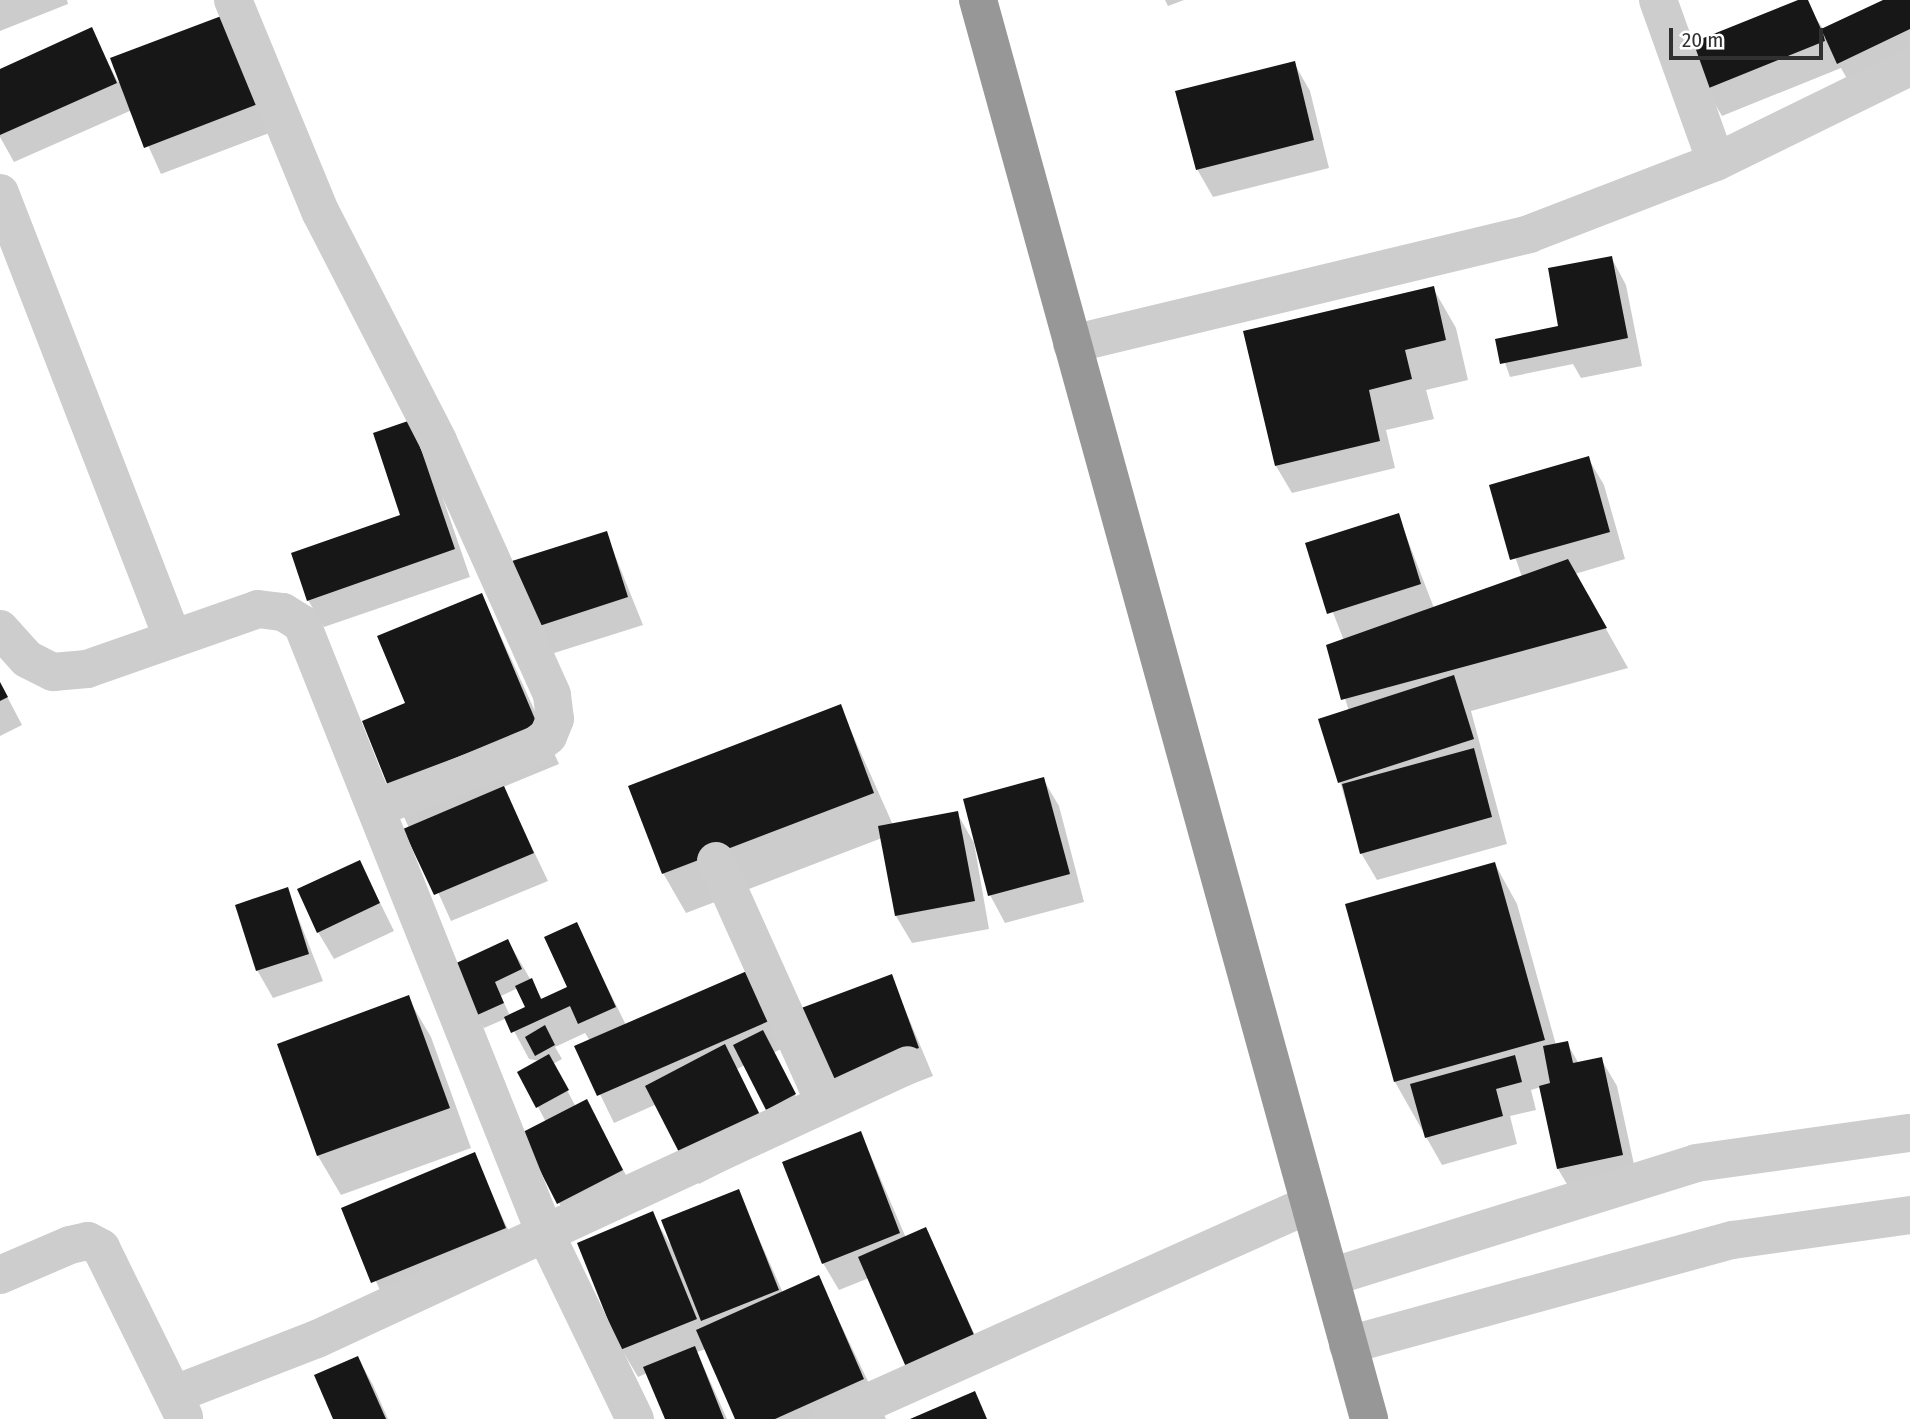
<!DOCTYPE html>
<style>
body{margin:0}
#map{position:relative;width:1910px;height:1419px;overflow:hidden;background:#fff;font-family:"Fira Sans Condensed",sans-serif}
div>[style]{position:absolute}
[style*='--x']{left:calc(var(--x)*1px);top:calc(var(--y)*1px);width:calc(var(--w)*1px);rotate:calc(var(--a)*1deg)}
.shadow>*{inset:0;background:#0003}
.building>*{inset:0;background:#171717}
.street>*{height:38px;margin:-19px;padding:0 19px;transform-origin:19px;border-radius:19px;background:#cdcdcd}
.highway>*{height:38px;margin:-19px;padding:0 19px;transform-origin:19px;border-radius:19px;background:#979797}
span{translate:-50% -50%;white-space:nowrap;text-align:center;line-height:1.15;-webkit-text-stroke:7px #fff;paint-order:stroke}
.scale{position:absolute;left:1669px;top:28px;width:154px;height:32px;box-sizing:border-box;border:4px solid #303030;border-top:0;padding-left:9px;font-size:21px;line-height:24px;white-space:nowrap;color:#303030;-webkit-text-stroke:5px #fff;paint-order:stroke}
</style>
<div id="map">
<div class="shadow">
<div style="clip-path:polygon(0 0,67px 0,68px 4px,0 31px)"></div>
<div style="clip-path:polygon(1165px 0,1184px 0,1168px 6px)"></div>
<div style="clip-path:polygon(1803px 0,1824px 30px,1887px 0,1910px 0,1910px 63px,1854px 91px,1841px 68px,1722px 116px,1706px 89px)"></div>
<div style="clip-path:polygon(224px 17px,272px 132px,161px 174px,132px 110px,14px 162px,0 137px,0 71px,91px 30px,118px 82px)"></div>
<div style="clip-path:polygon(1294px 63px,1310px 91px,1329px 168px,1213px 197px,1197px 169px)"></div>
<div style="clip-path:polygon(1611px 257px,1626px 285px,1642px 366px,1581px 378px,1573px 364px,1510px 377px,1497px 340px,1558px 328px)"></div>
<div style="clip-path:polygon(1433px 288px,1456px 328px,1468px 380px,1426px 390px,1434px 419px,1386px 430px,1395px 468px,1292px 493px,1276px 466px)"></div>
<div style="clip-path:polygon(375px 434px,426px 449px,470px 577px,324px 627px,308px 600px,402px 516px)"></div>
<div style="clip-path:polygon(1588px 458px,1604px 485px,1625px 559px,1575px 574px,1628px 668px,1471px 711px,1507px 844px,1377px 880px,1361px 853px,1340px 782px,1349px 711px,1328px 646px,1344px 641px,1307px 545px,1398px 515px,1434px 608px,1522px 577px,1491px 486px)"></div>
<div style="clip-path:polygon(606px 533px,643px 625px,551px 654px,535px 627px)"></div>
<div style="clip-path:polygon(482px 595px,559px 764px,503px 787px,548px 881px,451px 921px,390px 786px,407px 703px)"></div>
<div style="clip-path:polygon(0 683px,22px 725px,0 736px)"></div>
<div style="clip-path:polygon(840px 706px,893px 825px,957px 813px,974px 843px,989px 929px,912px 943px,896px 916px,882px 838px,686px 913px,663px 873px)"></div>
<div style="clip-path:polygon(1043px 779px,1059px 806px,1084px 902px,1005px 923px,990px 895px)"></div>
<div style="clip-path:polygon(360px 862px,394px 931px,334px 959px,318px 932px)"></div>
<div style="clip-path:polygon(1495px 864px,1517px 904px,1556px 1045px,1567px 1043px,1579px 1064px,1601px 1059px,1617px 1086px,1638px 1183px,1574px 1196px,1558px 1169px,1541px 1087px,1531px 1090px,1536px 1110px,1510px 1116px,1517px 1144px,1442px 1165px,1395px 1082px,1347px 905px)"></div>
<div style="clip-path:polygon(287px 889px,323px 981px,273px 998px,257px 970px)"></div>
<div style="clip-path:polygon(evenodd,576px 924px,626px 1025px,746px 973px,783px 1048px,773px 1053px,802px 1108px,775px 1122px,745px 1065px,737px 1069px,775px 1145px,699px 1184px,657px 1104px,614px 1123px,577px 1047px,590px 1041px,585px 1033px,555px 1047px,562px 1059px,553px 1064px,576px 1107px,587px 1101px,638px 1198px,574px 1230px,559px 1203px,546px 1122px,538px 1107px,540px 1061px,529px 1059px,507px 1018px,484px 1028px,476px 1015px,508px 941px,543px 1001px,569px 988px,576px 924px,518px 988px,528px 1008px,510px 1016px,501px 996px,518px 988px)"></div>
<div style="clip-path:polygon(891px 976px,933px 1076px,842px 1111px)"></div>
<div style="clip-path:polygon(408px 998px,431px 1037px,471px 1148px,341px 1195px,318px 1156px,279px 1045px)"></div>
<div style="clip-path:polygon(861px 1133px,906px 1238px,925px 1229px,989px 1365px,869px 1278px,839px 1290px,823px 1263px)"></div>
<div style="clip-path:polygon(474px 1155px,520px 1256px,389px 1310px,343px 1209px)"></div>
<div style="clip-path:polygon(738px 1191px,783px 1293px,818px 1277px,886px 1419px,737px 1419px,706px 1349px,697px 1352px,727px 1419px,666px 1419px,647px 1373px,638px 1377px,622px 1350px,652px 1214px,670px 1244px)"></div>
<div style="clip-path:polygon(358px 1358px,373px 1385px,388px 1419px,335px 1419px)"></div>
</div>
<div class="building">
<div style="clip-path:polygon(1798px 0,1808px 0,1821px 29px,1883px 0,1910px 0,1910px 29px,1837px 64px,1823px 33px,1825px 41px,1704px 90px,1686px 45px)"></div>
<div style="clip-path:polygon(224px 15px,258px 104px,144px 148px,110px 58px)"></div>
<div style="clip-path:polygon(92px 27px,117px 83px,0 135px,0 69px)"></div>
<div style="clip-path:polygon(1295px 61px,1314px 140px,1196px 170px,1175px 91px)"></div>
<div style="clip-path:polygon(1612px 256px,1628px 338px,1500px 364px,1495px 339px,1558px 326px,1548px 268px)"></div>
<div style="clip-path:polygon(1434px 286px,1446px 340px,1405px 350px,1412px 379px,1369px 390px,1380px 441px,1275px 466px,1243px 331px)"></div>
<div style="clip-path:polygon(411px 420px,455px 549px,307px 601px,291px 553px,400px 515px,373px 433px)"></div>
<div style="clip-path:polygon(1589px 456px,1610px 532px,1510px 560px,1489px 485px)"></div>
<div style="clip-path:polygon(1399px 513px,1421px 584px,1327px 614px,1305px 543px)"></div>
<div style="clip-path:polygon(607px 531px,628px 597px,533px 628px,512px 561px)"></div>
<div style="clip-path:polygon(1568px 559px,1607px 628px,1341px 700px,1326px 645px)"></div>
<div style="clip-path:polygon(482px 593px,537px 724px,388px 786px,362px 721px,405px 703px,377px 636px)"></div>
<div style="clip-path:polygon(1454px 675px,1474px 739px,1338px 783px,1318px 719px)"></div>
<div style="clip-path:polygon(0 682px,8px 697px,0 701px)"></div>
<div style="clip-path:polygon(841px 704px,874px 793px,662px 874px,628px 786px)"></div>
<div style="clip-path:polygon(1474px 748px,1492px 817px,1360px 854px,1342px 784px)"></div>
<div style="clip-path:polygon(1044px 777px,1070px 874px,988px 896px,963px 799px)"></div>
<div style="clip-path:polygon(504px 786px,534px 853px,434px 895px,403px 829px)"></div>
<div style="clip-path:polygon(958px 811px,975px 901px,895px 916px,878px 826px)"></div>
<div style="clip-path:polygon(360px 860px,380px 903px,317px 933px,297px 889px)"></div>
<div style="clip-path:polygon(1495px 862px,1545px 1040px,1394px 1082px,1345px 904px)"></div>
<div style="clip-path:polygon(288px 887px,309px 954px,256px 971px,235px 905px)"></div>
<div style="clip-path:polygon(577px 922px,616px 1007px,578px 1024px,570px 1006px,511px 1033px,504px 1017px,525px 1007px,515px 986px,532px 978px,541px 999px,567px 987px,544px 937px)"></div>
<div style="clip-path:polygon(508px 939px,522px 969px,495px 982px,504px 1003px,475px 1016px,452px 965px)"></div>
<div style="clip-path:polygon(747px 971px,769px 1021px,597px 1096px,574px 1046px)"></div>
<div style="clip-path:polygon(892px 974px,919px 1048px,824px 1084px,796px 1010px)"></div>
<div style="clip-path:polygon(409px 995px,450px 1108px,317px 1156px,277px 1044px)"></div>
<div style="clip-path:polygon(545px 1025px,555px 1045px,535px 1056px,525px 1037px)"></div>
<div style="clip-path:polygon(763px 1030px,796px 1094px,766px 1110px,733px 1045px)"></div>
<div style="clip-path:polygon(1568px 1041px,1573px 1063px,1602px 1057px,1623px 1155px,1557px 1169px,1539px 1086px,1550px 1083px,1543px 1046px)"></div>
<div style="clip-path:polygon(725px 1044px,761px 1117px,682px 1158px,645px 1086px)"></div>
<div style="clip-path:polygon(549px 1054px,569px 1090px,536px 1108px,517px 1072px)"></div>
<div style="clip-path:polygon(1515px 1055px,1522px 1082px,1496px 1089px,1503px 1116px,1425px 1138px,1410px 1084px)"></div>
<div style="clip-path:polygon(587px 1099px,623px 1170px,557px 1204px,521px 1133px)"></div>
<div style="clip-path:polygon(861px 1131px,900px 1233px,822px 1264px,782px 1162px)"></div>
<div style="clip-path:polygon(475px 1152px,506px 1228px,371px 1283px,341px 1208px)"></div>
<div style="clip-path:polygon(739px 1189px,779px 1290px,701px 1321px,661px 1220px)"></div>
<div style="clip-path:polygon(653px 1211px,697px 1319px,620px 1350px,577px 1243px)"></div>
<div style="clip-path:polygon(926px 1227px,975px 1337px,906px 1367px,858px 1257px)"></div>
<div style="clip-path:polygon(819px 1275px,864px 1379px,775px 1419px,735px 1419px,696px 1330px)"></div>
<div style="clip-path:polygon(695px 1346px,724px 1419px,665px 1419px,643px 1367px)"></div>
<div style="clip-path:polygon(358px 1356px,386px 1419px,333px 1419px,314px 1375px)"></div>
<div style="clip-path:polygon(975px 1391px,987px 1419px,910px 1419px)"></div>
</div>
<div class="street">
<div style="--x:233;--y:0;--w:230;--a:67.6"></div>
<div style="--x:321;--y:213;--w:256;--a:62.8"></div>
<div style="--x:438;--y:441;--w:278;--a:65.8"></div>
<div style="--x:552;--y:695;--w:24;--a:83"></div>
<div style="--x:555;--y:719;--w:18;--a:112"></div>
<div style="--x:548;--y:736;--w:23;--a:142"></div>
<div style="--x:530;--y:750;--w:162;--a:159.4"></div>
<div style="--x:1658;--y:0;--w:172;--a:70.3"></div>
<div style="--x:0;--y:193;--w:476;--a:68.8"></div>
<div style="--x:1072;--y:344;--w:470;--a:-13.5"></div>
<div style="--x:1529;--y:234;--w:200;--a:-21.1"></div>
<div style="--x:1716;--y:162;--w:216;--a:-26.1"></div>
<div style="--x:0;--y:629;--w:40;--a:48"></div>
<div style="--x:27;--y:659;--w:29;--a:27"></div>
<div style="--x:53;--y:672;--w:34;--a:-5"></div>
<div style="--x:87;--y:669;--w:181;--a:-19.3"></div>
<div style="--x:258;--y:609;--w:25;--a:7"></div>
<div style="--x:283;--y:612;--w:22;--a:32"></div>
<div style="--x:302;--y:624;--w:653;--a:68.26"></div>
<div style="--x:544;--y:1231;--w:209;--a:64.2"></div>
<div style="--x:716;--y:861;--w:265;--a:65.8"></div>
<div style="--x:0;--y:1275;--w:76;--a:-23.2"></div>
<div style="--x:70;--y:1245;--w:18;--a:-13"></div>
<div style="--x:88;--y:1241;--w:15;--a:28"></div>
<div style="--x:101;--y:1248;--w:188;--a:63.8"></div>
<div style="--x:1331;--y:1277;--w:382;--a:-17.3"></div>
<div style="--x:1696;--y:1163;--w:216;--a:-8"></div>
<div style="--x:1348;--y:1345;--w:399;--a:-15.3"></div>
<div style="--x:1733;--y:1240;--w:179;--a:-8"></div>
<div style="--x:175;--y:1394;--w:152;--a:-21.2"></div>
<div style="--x:317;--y:1339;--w:651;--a:-24.87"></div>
<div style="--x:831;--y:1419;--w:525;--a:-24.17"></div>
</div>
<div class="highway">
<div style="--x:978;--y:0;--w:1472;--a:74.59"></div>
</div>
<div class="scale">20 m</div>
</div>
